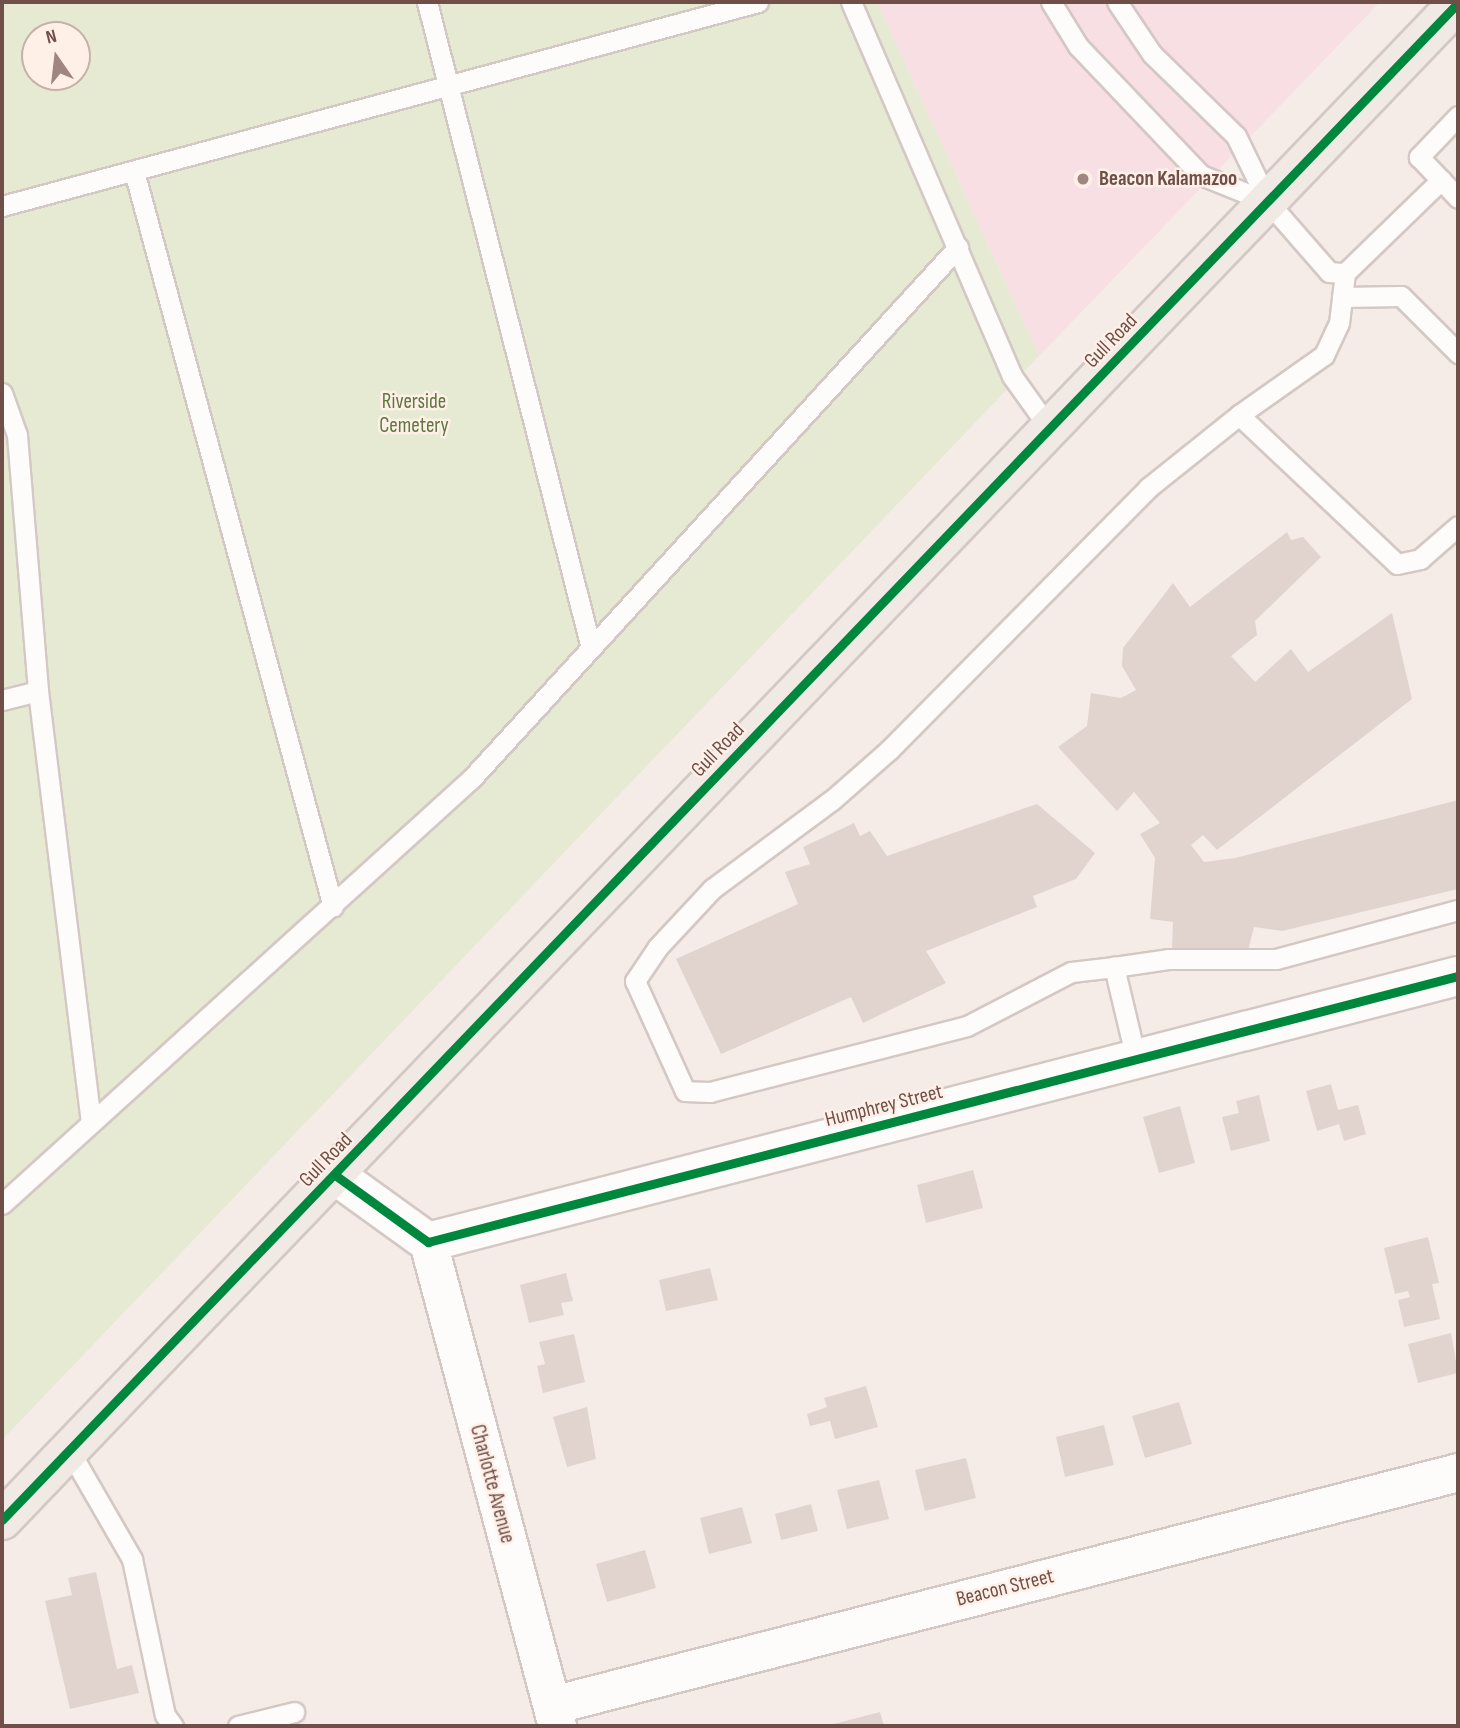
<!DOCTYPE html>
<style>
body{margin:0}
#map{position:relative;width:1460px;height:1728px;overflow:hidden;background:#f5ece7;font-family:"Sofia Sans Condensed",sans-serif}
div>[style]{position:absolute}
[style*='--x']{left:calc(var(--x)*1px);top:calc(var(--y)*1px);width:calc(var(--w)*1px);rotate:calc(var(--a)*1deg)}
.medical>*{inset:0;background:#f7dfe4}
.green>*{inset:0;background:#e6ead2}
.building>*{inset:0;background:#e1d4cf}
.roads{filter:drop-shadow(2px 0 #d4c8c4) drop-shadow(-2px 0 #d4c8c4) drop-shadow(0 2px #d4c8c4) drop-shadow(0 -2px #d4c8c4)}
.service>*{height:19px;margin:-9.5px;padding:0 9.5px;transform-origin:9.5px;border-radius:9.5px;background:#fefcfb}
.minor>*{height:37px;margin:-18.5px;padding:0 18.5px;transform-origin:18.5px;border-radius:18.5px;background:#fefcfb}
.tertiary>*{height:38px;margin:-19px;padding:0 19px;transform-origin:19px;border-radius:19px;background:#fefcfb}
.primary>*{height:38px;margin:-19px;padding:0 19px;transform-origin:19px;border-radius:19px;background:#f1e9e4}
.cycleway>*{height:9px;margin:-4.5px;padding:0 4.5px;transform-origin:4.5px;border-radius:4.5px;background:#00873e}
.dots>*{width:19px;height:19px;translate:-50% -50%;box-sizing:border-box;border:4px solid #fef0e7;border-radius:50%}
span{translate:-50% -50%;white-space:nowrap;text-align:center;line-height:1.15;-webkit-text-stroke:5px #fef0e7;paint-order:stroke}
.poi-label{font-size:21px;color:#714f49;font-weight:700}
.left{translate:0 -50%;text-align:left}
.street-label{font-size:21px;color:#714f49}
.park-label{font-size:21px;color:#5d7742}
.frame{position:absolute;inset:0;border:4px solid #714f49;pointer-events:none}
.north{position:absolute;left:21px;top:21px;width:70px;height:70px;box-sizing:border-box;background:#fef0e7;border:2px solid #c6b0a8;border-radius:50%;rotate:346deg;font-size:19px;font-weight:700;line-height:28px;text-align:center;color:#714f49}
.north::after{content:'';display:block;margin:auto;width:24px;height:32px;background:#9f8680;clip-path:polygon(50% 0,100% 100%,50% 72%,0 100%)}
</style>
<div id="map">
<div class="medical">
<div style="clip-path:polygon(877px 2px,1380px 2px,1039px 356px)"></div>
</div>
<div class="green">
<div style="clip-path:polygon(evenodd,2px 2px,877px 2px,1039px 356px,2px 1440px,2px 2px,35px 35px,77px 35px,77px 77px,35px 77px,35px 35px)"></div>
</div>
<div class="building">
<div style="clip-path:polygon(1287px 532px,1291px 540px,1303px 537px,1321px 557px,1255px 621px,1257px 635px,1231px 656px,1255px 682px,1291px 649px,1308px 672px,1392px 613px,1412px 699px,1217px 850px,1203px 835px,1191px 845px,1204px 862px,1235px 858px,1458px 800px,1458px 889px,1282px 931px,1254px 927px,1248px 951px,1172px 949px,1173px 922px,1150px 919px,1155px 858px,1140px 834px,1160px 823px,1134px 792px,1117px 811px,1058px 747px,1087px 726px,1091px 693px,1121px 698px,1136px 690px,1122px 666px,1123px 648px,1173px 583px,1190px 607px)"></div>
<div style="clip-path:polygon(1037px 804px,1095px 853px,1076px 879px,1033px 896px,1037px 907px,926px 951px,946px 983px,863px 1023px,851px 997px,721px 1054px,676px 959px,798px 904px,785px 872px,810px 864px,803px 847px,854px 823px,860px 836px,870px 831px,887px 856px)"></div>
<div style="clip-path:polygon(1331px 1084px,1338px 1110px,1358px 1105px,1366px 1134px,1344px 1141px,1339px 1124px,1317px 1131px,1306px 1091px)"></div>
<div style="clip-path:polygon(1259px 1095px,1270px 1141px,1231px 1151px,1222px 1117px,1239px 1113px,1236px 1101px)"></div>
<div style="clip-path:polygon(1180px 1106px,1195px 1163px,1159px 1173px,1143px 1117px)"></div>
<div style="clip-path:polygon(973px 1170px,983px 1208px,926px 1223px,917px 1185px)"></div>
<div style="clip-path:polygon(1428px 1237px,1439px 1283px,1432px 1284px,1440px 1319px,1404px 1327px,1398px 1300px,1410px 1297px,1408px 1291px,1395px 1294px,1384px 1248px)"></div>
<div style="clip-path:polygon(710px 1268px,718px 1300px,666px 1311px,659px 1280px)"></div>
<div style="clip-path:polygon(566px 1273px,573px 1301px,561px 1303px,564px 1315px,529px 1323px,520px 1285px)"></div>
<div style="clip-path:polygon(1451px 1333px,1458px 1373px,1418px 1383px,1408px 1344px)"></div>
<div style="clip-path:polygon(574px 1334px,585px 1382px,543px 1393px,537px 1366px,545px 1364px,539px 1342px)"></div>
<div style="clip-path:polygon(866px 1386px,878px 1427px,835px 1439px,830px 1421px,810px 1426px,807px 1414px,827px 1407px,824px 1398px)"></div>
<div style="clip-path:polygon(1179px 1402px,1192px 1444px,1145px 1458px,1132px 1416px)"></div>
<div style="clip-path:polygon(587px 1407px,596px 1459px,567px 1467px,553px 1417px)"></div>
<div style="clip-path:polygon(1104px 1425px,1114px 1465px,1065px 1477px,1056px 1437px)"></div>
<div style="clip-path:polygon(966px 1458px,976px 1498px,925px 1511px,915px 1470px)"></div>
<div style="clip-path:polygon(879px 1480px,889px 1519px,847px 1529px,837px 1490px)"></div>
<div style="clip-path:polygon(811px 1504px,818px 1531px,781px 1540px,775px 1514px)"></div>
<div style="clip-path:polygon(742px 1507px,752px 1543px,709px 1554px,700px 1518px)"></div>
<div style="clip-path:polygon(645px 1550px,656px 1588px,607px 1602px,596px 1564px)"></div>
<div style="clip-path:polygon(96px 1572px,117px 1669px,132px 1665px,139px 1693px,70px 1709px,45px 1601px,72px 1595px,68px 1578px)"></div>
<div style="clip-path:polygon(880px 1712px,884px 1726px,830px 1726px,830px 1725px)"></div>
</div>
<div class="roads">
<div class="service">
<div style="--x:427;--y:2;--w:666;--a:75.76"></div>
<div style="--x:851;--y:2;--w:407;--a:66.7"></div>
<div style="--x:1012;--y:376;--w:65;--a:54.4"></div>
<div style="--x:1051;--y:2;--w:52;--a:58.5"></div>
<div style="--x:1078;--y:46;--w:178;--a:46.4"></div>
<div style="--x:1201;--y:175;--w:72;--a:21.9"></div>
<div style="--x:1117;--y:2;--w:63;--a:56.1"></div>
<div style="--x:1152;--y:54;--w:117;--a:44.3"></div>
<div style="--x:1236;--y:136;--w:73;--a:64.1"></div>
<div style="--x:1268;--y:202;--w:93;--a:48.9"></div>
<div style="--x:1329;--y:272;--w:16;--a:4"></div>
<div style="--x:1345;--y:273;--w:134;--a:-44.1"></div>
<div style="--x:1458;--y:116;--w:57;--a:133.6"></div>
<div style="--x:1419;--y:157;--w:57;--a:46.4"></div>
<div style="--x:134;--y:171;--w:762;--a:74.87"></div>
<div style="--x:2;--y:206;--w:783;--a:-15.1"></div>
<div style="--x:1342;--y:297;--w:59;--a:-1"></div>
<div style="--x:1401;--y:296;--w:81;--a:45"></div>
<div style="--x:2;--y:393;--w:45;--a:70.3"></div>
<div style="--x:17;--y:435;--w:257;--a:85.3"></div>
<div style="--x:38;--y:691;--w:435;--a:83"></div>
<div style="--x:1239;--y:415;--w:217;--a:43.3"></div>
<div style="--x:1397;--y:564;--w:24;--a:-12"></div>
<div style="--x:1420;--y:559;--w:50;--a:-41"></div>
<div style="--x:2;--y:700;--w:37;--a:-14"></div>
<div style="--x:1114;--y:967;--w:56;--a:-8.3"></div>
<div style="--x:1169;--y:959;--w:107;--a:0"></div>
<div style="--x:1276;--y:959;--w:188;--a:-15.1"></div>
<div style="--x:1136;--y:1059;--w:95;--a:-103.4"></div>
<div style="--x:1114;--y:967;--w:43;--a:173.4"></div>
<div style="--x:1071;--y:972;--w:117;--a:152.6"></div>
<div style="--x:967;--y:1026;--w:265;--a:165.6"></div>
<div style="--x:710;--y:1092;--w:25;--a:-178"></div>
<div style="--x:685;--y:1091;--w:121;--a:-114.4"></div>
<div style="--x:635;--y:981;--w:40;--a:-56"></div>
<div style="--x:657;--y:948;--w:81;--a:-47"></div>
<div style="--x:712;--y:889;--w:149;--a:-36.6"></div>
<div style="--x:832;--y:800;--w:76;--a:-41.3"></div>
<div style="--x:889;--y:750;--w:368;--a:-45.3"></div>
<div style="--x:1148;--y:488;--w:117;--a:-38.7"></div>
<div style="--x:1239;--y:415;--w:104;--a:-35.2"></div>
<div style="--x:1324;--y:355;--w:35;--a:-65"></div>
<div style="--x:1339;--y:323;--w:50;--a:-83.2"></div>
<div style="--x:2;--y:1204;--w:634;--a:-42.19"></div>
<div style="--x:472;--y:778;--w:720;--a:-47.53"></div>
<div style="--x:69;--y:1450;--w:126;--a:60"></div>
<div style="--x:132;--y:1559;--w:159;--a:78.1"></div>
<div style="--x:165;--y:1715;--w:14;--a:54"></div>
<div style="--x:238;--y:1726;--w:58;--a:-14"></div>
</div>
<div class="minor">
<div style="--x:428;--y:1242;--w:501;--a:75.08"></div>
<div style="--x:552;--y:1705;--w:935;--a:-14.42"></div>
</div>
<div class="tertiary">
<div style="--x:335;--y:1175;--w:115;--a:35.8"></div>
<div style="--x:428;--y:1242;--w:1064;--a:-14.48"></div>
</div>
<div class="primary">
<div style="--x:2;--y:1520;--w:2103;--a:-46.18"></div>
</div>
</div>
<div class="cycleway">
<div style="--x:335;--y:1175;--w:115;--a:35.8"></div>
<div style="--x:428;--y:1242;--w:1064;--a:-14.48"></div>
<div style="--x:2;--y:1520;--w:2103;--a:-46.18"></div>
</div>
<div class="dots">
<div style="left:1083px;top:179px;background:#9f8680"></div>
</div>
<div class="poi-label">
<span class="left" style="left:1099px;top:179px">Beacon Kalamazoo</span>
</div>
<div class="street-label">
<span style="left:1111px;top:341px;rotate:-46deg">Gull Road</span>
<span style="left:718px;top:750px;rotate:-46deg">Gull Road</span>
<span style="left:884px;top:1106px;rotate:-14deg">Humphrey Street</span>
<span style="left:326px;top:1160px;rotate:-46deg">Gull Road</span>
<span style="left:492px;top:1484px;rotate:75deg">Charlotte Avenue</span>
<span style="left:1005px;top:1588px;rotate:-14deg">Beacon Street</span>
</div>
<div class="park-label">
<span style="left:414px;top:414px">Riverside<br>Cemetery</span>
</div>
<div class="frame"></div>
<div class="north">N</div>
</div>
